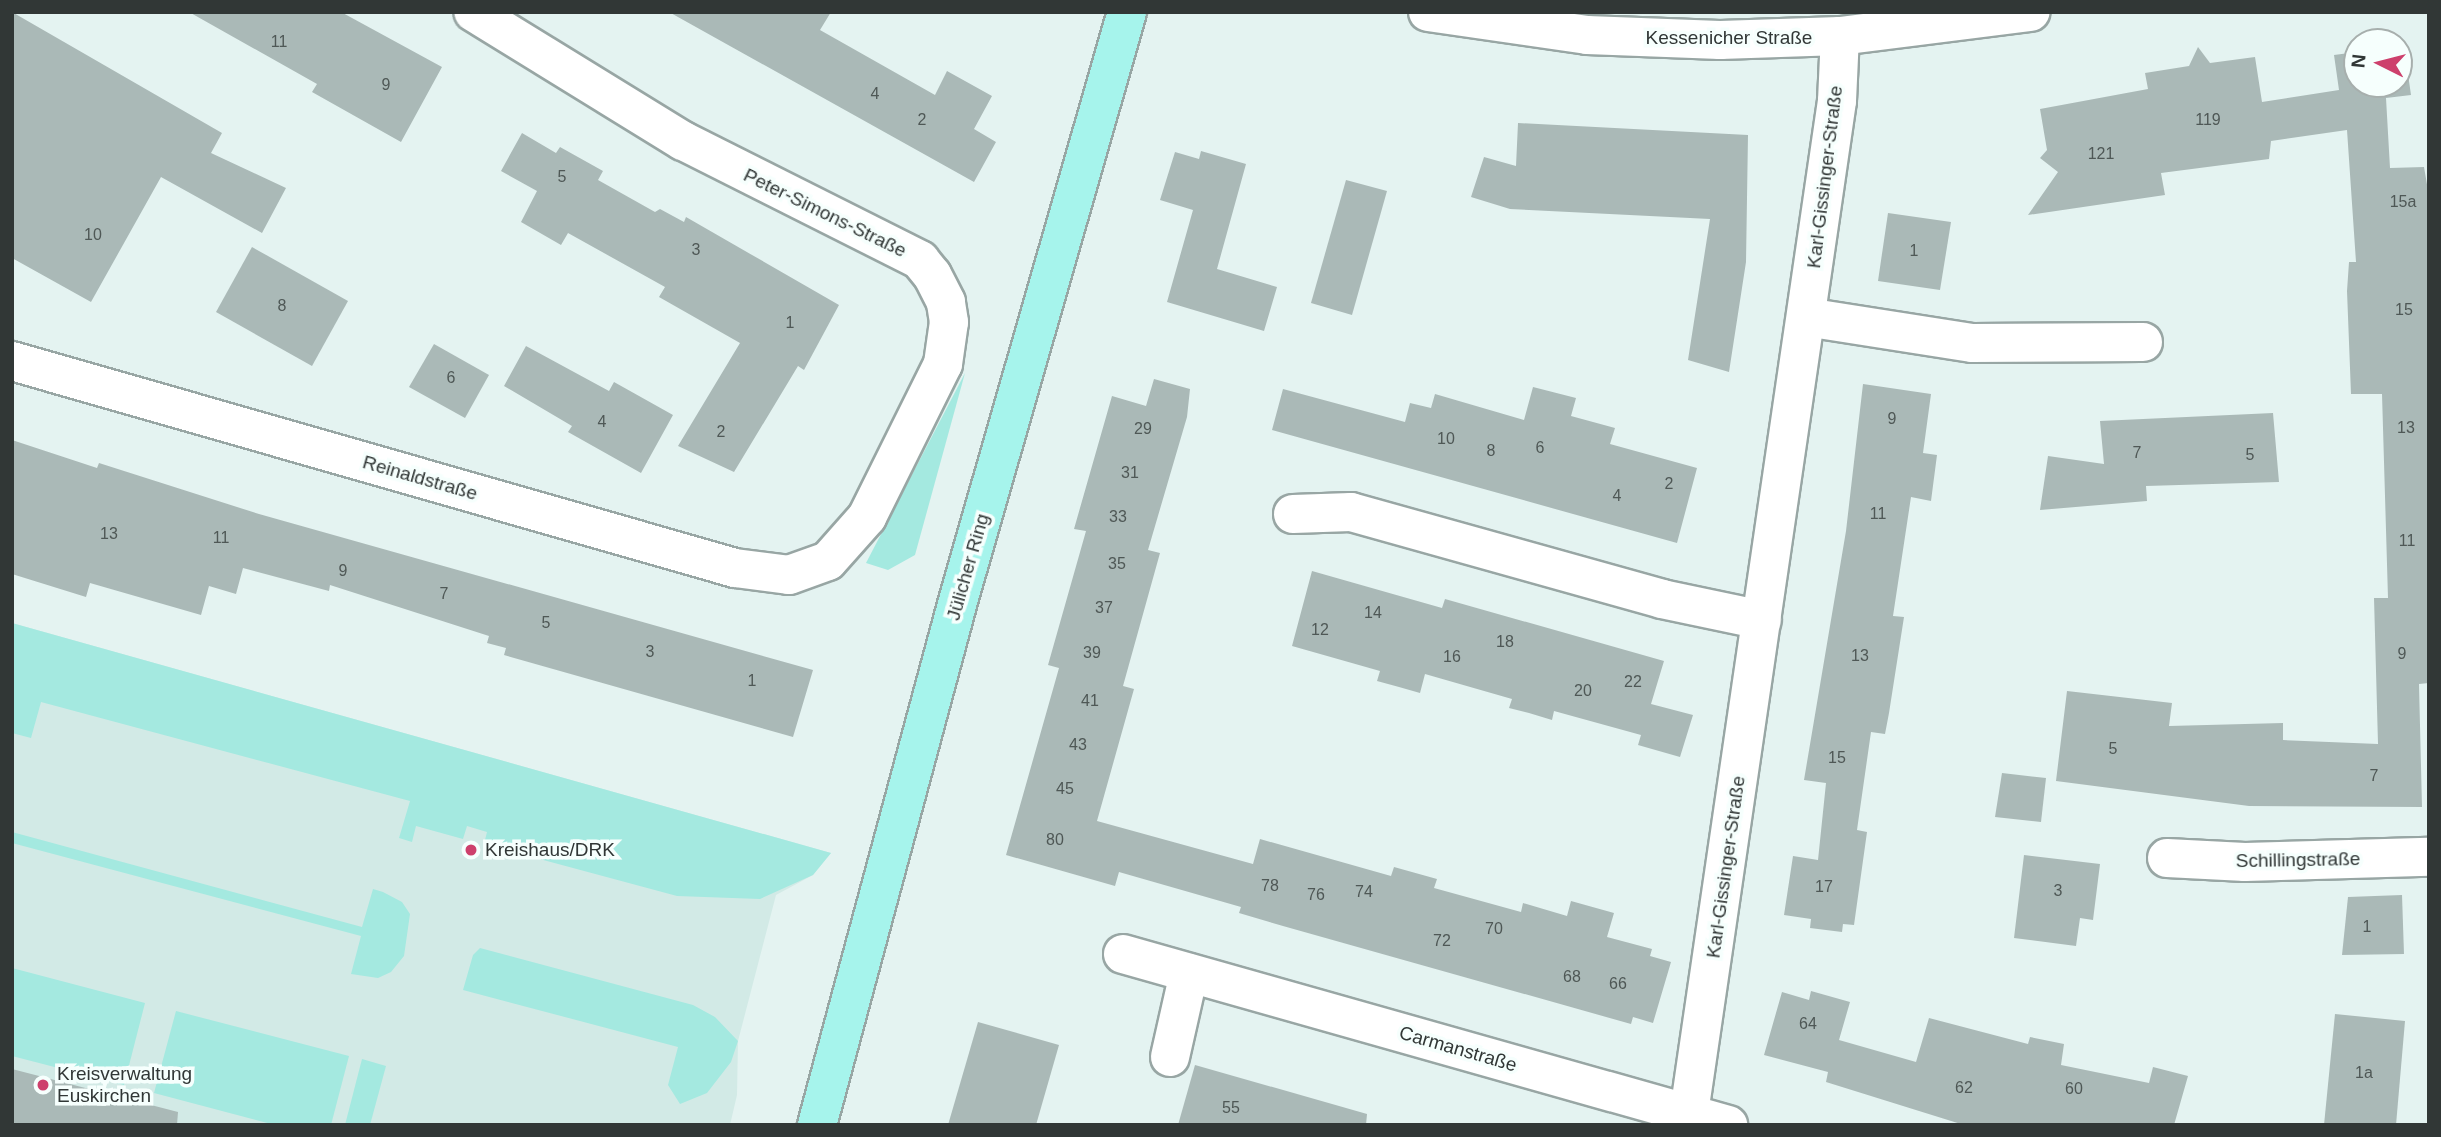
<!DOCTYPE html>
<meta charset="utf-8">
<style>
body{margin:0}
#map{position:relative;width:2441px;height:1137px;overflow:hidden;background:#e4f3f1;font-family:Helvetica,sans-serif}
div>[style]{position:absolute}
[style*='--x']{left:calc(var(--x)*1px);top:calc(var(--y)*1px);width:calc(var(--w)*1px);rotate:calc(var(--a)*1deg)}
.built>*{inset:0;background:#d2eae6}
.green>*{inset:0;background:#a4e9e0}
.building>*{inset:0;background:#aab9b7}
.roads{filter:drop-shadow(2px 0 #98a6a4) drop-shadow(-2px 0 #98a6a4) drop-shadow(0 2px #98a6a4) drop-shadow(0 -2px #98a6a4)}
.street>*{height:38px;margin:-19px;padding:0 19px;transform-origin:19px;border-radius:19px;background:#fff}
.primary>*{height:38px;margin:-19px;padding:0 19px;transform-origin:19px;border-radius:19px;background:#a6f4ec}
.dots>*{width:19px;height:19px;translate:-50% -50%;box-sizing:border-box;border:4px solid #f6fffd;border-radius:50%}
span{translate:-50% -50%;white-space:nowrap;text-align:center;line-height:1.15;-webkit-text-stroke:7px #f6fffd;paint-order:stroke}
.number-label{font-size:16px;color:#4f5856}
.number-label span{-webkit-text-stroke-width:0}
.street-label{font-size:19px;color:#313736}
.poi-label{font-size:19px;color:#313736}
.left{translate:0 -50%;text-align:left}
.frame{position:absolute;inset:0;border:14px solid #313736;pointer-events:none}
.north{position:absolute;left:2343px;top:28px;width:70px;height:70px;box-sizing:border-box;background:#f6fffd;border:2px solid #a7afad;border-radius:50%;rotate:276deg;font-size:19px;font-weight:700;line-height:28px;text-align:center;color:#313736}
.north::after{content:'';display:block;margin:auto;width:24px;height:32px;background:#cd406c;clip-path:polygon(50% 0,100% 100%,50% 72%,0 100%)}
</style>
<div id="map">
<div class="built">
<div style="clip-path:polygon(12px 623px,831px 853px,813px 875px,776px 895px,738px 1041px,737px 1095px,730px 1125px,12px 1125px)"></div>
</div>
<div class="green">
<div style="clip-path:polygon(965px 373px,915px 555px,888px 570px,866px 563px)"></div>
<div style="clip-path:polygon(12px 623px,831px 853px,813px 875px,760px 899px,677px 896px,484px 844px,487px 832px,467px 826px,463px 839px,416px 826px,412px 842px,399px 838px,410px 801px,41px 702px,31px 738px,12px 733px)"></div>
<div style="clip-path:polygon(12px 832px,362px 927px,373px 889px,383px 892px,402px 902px,410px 914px,404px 956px,391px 972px,378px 978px,351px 974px,361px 936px,12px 843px)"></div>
<div style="clip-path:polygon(480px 948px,693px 1005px,715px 1017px,738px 1041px,731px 1062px,707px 1093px,680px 1104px,668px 1085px,678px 1047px,463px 990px,473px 955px)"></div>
<div style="clip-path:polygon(12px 968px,145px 1003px,124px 1085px,12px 1056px)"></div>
<div style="clip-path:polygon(176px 1011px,349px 1056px,331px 1125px,275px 1125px,154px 1093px)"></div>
<div style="clip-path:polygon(362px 1059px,386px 1066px,370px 1125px,345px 1125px)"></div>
</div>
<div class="building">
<div style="clip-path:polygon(12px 12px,222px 133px,211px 153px,286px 188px,262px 233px,161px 177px,91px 302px,12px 258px)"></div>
<div style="clip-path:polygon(189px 12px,341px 12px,442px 67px,401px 142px,312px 92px,317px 84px)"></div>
<div style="clip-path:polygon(669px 12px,831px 12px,820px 30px,935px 95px,947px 71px,992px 96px,974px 129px,996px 142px,974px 182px)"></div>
<div style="clip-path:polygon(2404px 46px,2411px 95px,2386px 98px,2390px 168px,2424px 167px,2429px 196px,2429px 683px,2419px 684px,2422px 807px,2249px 806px,2056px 781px,2067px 691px,2172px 703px,2169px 726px,2283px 723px,2283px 740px,2378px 744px,2374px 598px,2388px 598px,2382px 394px,2351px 394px,2347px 291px,2349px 262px,2356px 262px,2347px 130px,2271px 141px,2269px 159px,2161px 173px,2165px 195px,2028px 215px,2058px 172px,2040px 158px,2047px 150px,2040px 109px,2148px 89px,2145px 73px,2189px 66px,2198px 47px,2210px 63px,2255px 57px,2262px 102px,2339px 90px,2334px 55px,2357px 52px,2357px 84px,2399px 84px,2399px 47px)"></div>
<div style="clip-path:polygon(1518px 123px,1748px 135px,1746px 262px,1729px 372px,1688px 360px,1710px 219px,1510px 209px,1471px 197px,1484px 157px,1516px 166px)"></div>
<div style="clip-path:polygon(522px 133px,556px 153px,560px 147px,603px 171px,598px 180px,655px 212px,660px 209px,684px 222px,686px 217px,839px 305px,804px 370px,798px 366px,734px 472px,678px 446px,740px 343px,659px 297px,665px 287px,568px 233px,561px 245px,521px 222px,537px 191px,501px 171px)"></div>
<div style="clip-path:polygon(1201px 151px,1246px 164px,1217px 269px,1277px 287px,1264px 331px,1167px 302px,1193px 210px,1160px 200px,1175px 152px,1199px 159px)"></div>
<div style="clip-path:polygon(1346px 180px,1387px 191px,1352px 315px,1311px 303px)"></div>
<div style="clip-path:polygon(1888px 213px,1951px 222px,1940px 290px,1878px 281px)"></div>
<div style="clip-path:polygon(252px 247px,348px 301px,312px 366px,216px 312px)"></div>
<div style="clip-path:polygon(434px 344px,489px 375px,465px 418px,409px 387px)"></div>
<div style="clip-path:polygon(526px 346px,609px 391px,614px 382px,673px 415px,641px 473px,568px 432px,572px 426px,504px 386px)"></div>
<div style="clip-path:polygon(1154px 379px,1190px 389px,1187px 417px,1148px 550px,1160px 553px,1123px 686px,1134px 689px,1097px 821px,1253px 864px,1260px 839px,1391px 876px,1394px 867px,1437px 879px,1434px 888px,1521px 912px,1523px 903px,1567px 916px,1571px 901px,1614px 913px,1607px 937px,1652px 949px,1650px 956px,1671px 962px,1653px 1023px,1633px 1017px,1631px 1024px,1283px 926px,1239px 913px,1241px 907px,1119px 872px,1115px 886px,1006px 855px,1059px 668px,1048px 665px,1086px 531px,1074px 529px,1112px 396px,1146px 406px)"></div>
<div style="clip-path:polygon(1863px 384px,1931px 394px,1923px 453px,1937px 455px,1931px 501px,1911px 497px,1893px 616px,1904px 617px,1889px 713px,1885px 734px,1871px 732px,1857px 830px,1867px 832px,1854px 925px,1843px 924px,1842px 932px,1810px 928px,1811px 919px,1784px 915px,1793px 856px,1818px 860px,1826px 783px,1804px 780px,1846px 531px)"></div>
<div style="clip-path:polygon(1533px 387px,1576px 398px,1571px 416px,1615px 428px,1610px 444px,1697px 468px,1677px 543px,1272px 430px,1283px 389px,1405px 422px,1410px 403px,1431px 408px,1435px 394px,1524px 420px)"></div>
<div style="clip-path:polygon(2273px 413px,2279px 482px,2146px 486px,2147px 501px,2040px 510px,2048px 456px,2104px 464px,2100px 421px)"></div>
<div style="clip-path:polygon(12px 440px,97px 468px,99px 463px,259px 514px,813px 670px,793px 737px,504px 655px,506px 648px,487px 643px,489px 636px,330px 585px,329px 591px,243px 568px,236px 594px,209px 586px,201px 615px,90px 583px,86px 597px,12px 574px)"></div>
<div style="clip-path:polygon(1312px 571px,1442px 608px,1445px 599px,1664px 661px,1651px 704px,1693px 715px,1680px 757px,1638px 745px,1641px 735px,1554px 711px,1552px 720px,1529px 713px,1509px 708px,1512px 699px,1425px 674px,1420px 693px,1399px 687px,1377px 681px,1380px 671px,1292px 646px)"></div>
<div style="clip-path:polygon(2002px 773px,2046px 778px,2041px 822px,1995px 817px)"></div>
<div style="clip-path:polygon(2024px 855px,2100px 864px,2093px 920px,2080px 918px,2076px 946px,2014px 938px)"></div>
<div style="clip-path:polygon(2402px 895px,2404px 954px,2342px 955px,2348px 897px)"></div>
<div style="clip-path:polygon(1811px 991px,1850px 1002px,1839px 1040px,1916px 1062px,1929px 1018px,2028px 1044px,2030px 1037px,2064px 1044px,2061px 1065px,2149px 1083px,2153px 1067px,2188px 1076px,2174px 1125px,1964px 1125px,1826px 1082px,1828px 1072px,1764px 1055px,1782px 992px,1809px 1000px)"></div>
<div style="clip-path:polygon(2335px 1014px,2405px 1021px,2396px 1125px,2324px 1125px)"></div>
<div style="clip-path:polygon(978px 1022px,1059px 1045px,1036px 1125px,948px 1125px)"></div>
<div style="clip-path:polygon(1195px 1065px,1367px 1114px,1366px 1125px,1178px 1125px)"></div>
<div style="clip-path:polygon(12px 1069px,178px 1112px,177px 1125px,12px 1125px)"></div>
</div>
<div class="roads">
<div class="street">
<div style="--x:1428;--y:12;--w:161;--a:8.2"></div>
<div style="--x:1587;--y:35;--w:133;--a:2.2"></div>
<div style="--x:1720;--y:40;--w:120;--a:-1.9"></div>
<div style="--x:1840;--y:36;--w:192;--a:-7.2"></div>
<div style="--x:1806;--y:317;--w:168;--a:8.9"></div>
<div style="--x:1972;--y:343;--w:171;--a:-0.3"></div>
<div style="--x:12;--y:361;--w:752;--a:15.98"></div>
<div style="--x:735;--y:568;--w:54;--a:7.4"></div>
<div style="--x:789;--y:575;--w:41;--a:-19.7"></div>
<div style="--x:828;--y:561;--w:59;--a:-48.4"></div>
<div style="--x:867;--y:517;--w:171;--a:-63.6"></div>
<div style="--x:943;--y:364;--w:42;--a:-81.9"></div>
<div style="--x:949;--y:322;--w:20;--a:-99"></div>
<div style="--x:946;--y:302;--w:30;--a:-117"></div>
<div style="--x:932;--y:275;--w:19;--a:-129"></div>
<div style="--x:920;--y:260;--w:265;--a:-153.3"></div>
<div style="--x:683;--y:141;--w:246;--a:-148.4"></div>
<div style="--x:1293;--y:514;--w:58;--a:-2"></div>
<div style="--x:1351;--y:512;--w:323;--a:15.6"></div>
<div style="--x:1662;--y:599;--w:102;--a:11.9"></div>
<div style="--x:2167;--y:858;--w:78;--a:2.9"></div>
<div style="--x:2245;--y:862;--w:184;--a:-1.6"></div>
<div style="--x:1123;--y:954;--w:629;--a:15.78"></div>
<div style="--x:1170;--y:1057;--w:86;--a:-77.3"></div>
<div style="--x:1689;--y:1113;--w:1023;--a:-81.68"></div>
<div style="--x:1837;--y:101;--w:65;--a:-87.4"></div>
</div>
<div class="primary">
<div style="--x:817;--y:1125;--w:543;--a:-74.94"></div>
<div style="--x:958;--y:601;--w:613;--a:-73.99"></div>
</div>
</div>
<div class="dots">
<div style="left:471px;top:850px;background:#cd406c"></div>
<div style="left:43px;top:1085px;background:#cd406c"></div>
</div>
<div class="number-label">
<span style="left:279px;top:42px">11</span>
<span style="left:386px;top:85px">9</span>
<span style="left:875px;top:94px">4</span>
<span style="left:922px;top:120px">2</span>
<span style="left:2208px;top:120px">119</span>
<span style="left:2101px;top:154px">121</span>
<span style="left:562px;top:177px">5</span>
<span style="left:2403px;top:202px">15a</span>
<span style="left:93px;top:235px">10</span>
<span style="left:696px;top:250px">3</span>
<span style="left:1914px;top:251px">1</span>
<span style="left:282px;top:306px">8</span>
<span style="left:2404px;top:310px">15</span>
<span style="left:790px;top:323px">1</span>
<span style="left:451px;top:378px">6</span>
<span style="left:1892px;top:419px">9</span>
<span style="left:602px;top:422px">4</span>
<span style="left:2406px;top:428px">13</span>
<span style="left:1143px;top:429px">29</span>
<span style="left:721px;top:432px">2</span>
<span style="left:1446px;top:439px">10</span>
<span style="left:1540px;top:448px">6</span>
<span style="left:1491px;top:451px">8</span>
<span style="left:2137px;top:453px">7</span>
<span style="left:2250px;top:455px">5</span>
<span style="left:1130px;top:473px">31</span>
<span style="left:1669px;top:484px">2</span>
<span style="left:1617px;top:496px">4</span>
<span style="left:1878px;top:514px">11</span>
<span style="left:1118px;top:517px">33</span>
<span style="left:109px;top:534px">13</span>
<span style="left:221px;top:538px">11</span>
<span style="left:2407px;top:541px">11</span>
<span style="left:1117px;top:564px">35</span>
<span style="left:343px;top:571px">9</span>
<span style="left:444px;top:594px">7</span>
<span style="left:1104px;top:608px">37</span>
<span style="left:1373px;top:613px">14</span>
<span style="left:546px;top:623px">5</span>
<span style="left:1320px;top:630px">12</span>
<span style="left:1505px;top:642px">18</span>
<span style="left:650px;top:652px">3</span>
<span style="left:1092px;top:653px">39</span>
<span style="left:2402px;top:654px">9</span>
<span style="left:1860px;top:656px">13</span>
<span style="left:1452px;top:657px">16</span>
<span style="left:752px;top:681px">1</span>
<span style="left:1633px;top:682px">22</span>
<span style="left:1583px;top:691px">20</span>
<span style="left:1090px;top:701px">41</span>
<span style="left:1078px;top:745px">43</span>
<span style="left:2113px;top:749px">5</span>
<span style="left:1837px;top:758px">15</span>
<span style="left:2374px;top:776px">7</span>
<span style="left:1065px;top:789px">45</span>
<span style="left:1055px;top:840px">80</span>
<span style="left:1270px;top:886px">78</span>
<span style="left:1824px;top:887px">17</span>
<span style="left:2058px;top:891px">3</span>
<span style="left:1364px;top:892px">74</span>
<span style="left:1316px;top:895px">76</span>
<span style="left:2367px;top:927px">1</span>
<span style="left:1494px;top:929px">70</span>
<span style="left:1442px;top:941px">72</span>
<span style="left:1572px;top:977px">68</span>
<span style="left:1618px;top:984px">66</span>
<span style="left:1808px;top:1024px">64</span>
<span style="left:2364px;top:1073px">1a</span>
<span style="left:1964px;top:1088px">62</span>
<span style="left:2074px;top:1089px">60</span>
<span style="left:1231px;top:1108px">55</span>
</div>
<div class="street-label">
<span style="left:1729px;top:38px">Kessenicher Straße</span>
<span style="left:1825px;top:177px;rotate:-83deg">Karl-Gissinger-Straße</span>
<span style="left:825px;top:213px;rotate:26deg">Peter-Simons-Straße</span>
<span style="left:420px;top:478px;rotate:16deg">Reinaldstraße</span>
<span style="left:968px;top:567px;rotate:-74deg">Jülicher Ring</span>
<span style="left:2298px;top:860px;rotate:-1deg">Schillingstraße</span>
<span style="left:1726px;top:867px;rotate:-82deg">Karl-Gissinger-Straße</span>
<span style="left:1458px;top:1049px;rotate:16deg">Carmanstraße</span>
</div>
<div class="poi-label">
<span class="left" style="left:485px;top:850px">Kreishaus/DRK</span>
<span class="left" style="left:57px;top:1085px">Kreisverwaltung<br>Euskirchen</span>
</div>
<div class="frame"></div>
<div class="north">N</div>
</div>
